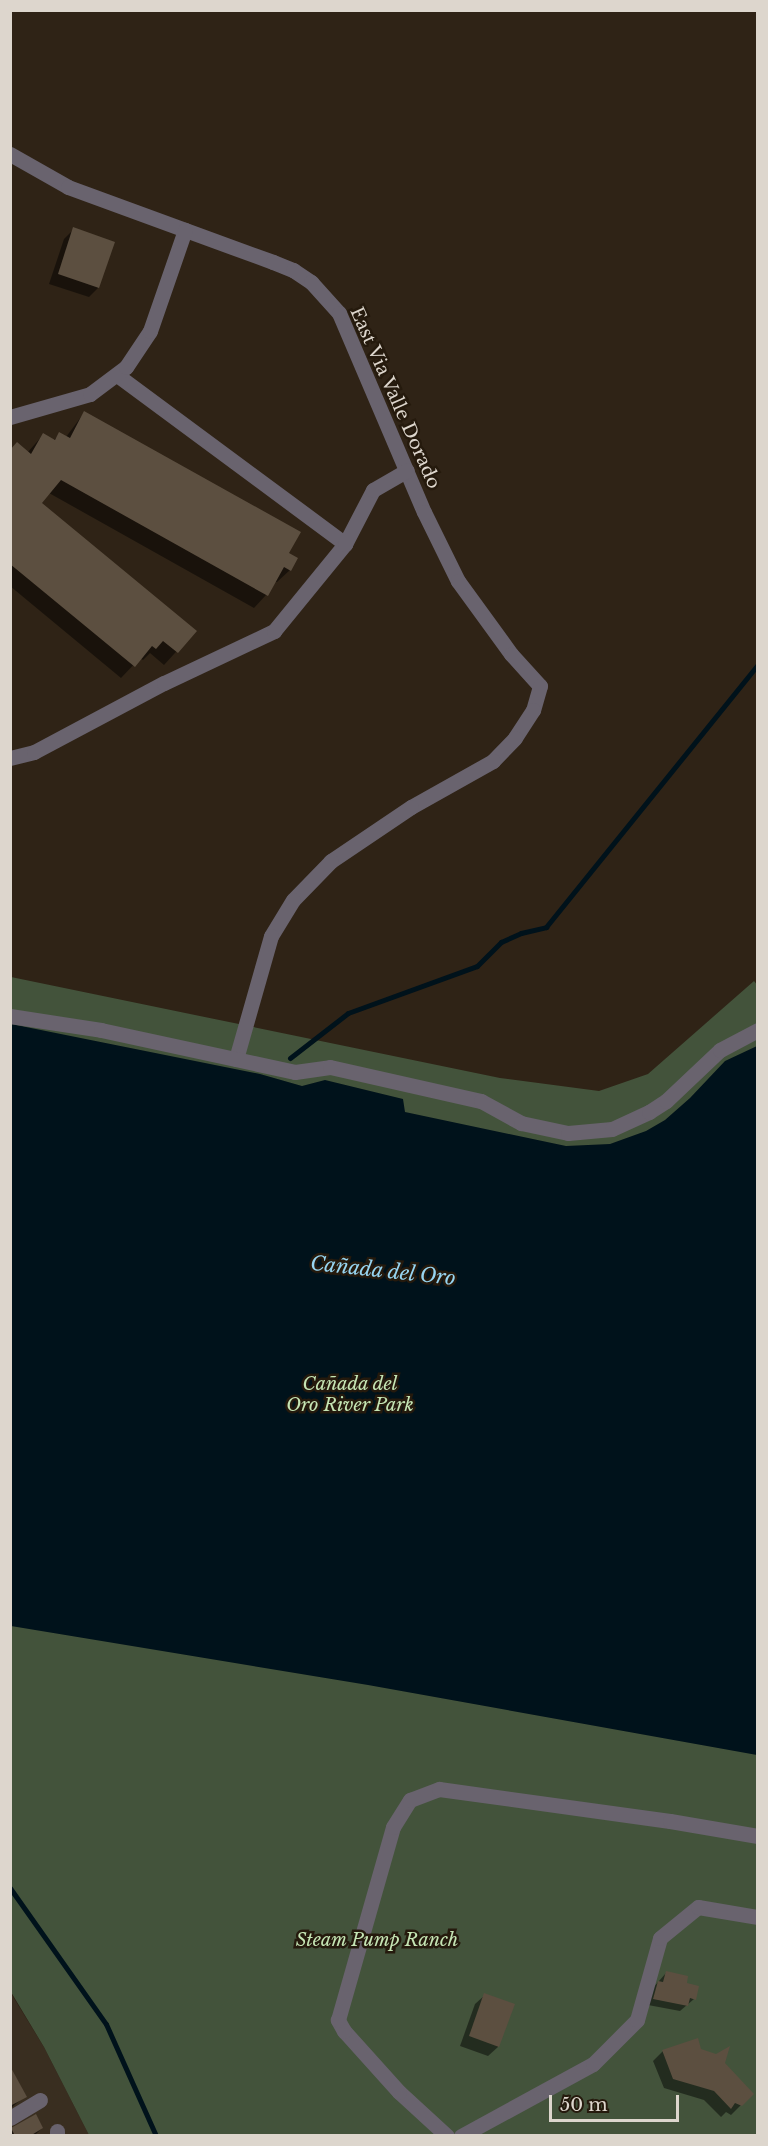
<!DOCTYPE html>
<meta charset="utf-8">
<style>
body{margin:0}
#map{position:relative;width:768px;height:2146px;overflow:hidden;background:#2f2316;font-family:"Libre Baskerville",serif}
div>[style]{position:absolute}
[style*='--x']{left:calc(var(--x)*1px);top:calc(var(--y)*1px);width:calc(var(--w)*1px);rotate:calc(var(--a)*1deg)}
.commercial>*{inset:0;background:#392e20}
.green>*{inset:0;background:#43533b}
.water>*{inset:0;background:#00121b}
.shadow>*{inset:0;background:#0007}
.stream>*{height:5px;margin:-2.5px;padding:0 2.5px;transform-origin:2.5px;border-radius:2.5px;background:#00121b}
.building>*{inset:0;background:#5c4f40}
.minor>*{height:15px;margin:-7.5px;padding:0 7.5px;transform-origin:7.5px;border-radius:7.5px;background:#69636e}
span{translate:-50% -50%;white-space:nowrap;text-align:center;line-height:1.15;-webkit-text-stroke:5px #251a0d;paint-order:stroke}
.street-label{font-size:18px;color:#ddd6cd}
.park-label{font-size:18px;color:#c5e5b4;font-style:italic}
.water-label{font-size:20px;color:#97d5f1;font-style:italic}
.frame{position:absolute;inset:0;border:12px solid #ddd6cd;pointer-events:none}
.scale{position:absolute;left:549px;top:2095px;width:130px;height:27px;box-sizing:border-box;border:3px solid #ddd6cd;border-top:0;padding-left:8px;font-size:18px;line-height:21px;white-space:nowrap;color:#ddd6cd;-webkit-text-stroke:4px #251a0d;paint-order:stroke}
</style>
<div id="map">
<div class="commercial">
<div style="clip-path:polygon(10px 1992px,44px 2047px,89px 2135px,11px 2135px)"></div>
</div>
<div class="green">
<div style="clip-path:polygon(11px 977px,500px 1078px,599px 1091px,648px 1074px,754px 981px,758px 986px,757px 2135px,89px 2135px,44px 2047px,11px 1992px)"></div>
</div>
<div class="water">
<div style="clip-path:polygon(11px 1024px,260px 1074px,302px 1086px,325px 1080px,403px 1099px,405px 1112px,566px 1146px,610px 1144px,646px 1131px,665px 1120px,690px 1098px,725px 1061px,757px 1046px,757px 1755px,368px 1685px,11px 1626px)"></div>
</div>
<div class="shadow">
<div style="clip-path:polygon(74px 229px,98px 288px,89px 297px,49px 284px,64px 239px)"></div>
<div style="clip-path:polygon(84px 413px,287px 554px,290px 570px,277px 582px,274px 581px,266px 595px,254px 608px,49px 493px,40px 503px,195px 631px,164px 665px,150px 653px,143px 660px,140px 658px,121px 678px,10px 586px,10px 451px,27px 453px,43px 435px,53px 441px,60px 434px,66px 437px)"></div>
<div style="clip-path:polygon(666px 1973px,685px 1985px,694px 1999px,680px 2011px,648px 2005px,652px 1989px)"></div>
<div style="clip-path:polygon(485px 1995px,513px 2005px,498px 2047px,488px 2056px,460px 2046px,475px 2004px)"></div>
<div style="clip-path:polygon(663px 2051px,700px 2051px,752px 2094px,731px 2115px,726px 2112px,721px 2117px,704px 2100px,664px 2088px,653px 2061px)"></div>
<div style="clip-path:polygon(10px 2070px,25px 2096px,10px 2109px)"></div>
<div style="clip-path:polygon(42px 2128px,34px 2136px,10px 2136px,12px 2129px)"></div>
</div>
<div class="stream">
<div style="--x:290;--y:1058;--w:73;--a:-37.8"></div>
<div style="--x:348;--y:1013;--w:137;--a:-20"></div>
<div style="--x:477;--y:966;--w:34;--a:-45"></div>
<div style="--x:501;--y:942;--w:22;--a:-24"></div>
<div style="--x:521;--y:933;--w:26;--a:-13"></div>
<div style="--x:546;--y:927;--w:338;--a:-51.1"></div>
<div style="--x:10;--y:1888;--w:166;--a:54.8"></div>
<div style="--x:106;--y:2024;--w:123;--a:65.9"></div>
</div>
<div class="building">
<div style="clip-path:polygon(73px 227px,115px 242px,99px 288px,58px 274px)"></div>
<div style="clip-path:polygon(84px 411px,301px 532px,289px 553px,298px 558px,291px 571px,284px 567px,268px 596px,61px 480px,42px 503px,197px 631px,178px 653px,163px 641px,156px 649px,152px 646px,135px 667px,10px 564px,10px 450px,17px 442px,31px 454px,43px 433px,55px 440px,59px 432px,70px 438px)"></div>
<div style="clip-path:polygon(666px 1971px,688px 1976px,687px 1983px,699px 1986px,696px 2000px,690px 1998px,688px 2006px,653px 1999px,658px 1981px,663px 1982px)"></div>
<div style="clip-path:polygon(484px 1993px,515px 2004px,499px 2047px,469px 2036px)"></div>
<div style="clip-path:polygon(698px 2038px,701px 2049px,716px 2054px,730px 2046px,725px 2063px,754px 2094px,742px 2106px,735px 2103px,731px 2109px,714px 2091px,673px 2079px,662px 2050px)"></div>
<div style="clip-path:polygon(10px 2066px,27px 2097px,10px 2106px)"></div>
<div style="clip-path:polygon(36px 2114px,43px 2128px,30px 2136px,15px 2136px,11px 2128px)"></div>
</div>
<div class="minor">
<div style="--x:10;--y:154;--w:67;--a:29.6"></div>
<div style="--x:68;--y:187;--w:218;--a:20.1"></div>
<div style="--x:273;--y:262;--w:22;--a:22"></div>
<div style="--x:293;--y:270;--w:22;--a:34"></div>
<div style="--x:311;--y:282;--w:42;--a:47.9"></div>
<div style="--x:339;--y:313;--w:216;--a:66.9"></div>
<div style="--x:424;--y:512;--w:77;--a:63.8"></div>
<div style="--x:458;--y:581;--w:90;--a:54"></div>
<div style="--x:511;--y:654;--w:43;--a:47.8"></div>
<div style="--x:540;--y:686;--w:25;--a:106"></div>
<div style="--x:533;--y:710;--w:33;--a:123"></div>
<div style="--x:515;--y:738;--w:32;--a:134"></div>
<div style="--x:493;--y:761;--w:94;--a:150.7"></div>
<div style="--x:411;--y:807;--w:97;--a:146"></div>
<div style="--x:331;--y:861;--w:54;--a:134.3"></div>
<div style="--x:293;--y:900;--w:42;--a:121.4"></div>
<div style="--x:271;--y:936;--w:128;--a:105.9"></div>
<div style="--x:117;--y:375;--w:284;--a:36.5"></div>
<div style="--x:10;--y:417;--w:83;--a:-16"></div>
<div style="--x:90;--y:394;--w:45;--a:-36.9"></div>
<div style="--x:126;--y:367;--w:43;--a:-56.3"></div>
<div style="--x:150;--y:331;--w:107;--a:-70.9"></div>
<div style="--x:10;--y:758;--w:25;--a:-14"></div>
<div style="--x:34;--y:752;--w:147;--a:-28"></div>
<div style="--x:164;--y:683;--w:122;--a:-25.3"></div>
<div style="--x:274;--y:631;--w:112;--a:-50.8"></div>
<div style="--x:345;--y:544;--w:61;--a:-62.6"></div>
<div style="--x:373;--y:490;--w:39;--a:-30"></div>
<div style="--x:10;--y:1016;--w:92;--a:8.7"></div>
<div style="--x:101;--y:1030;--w:198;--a:12.2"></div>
<div style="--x:295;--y:1072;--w:35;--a:-8"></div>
<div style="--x:330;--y:1067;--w:155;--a:12.7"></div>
<div style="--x:481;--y:1101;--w:46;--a:28.8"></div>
<div style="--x:521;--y:1123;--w:48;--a:12"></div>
<div style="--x:568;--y:1133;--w:44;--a:-5.2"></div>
<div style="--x:612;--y:1129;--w:41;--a:-24.7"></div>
<div style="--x:649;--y:1112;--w:20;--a:-33"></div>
<div style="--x:666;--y:1101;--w:74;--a:-43.4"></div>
<div style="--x:720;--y:1050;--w:43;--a:-27.8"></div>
<div style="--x:10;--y:2118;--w:35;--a:-31"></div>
<div style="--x:57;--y:2136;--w:5;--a:-90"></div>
<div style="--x:447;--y:2136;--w:65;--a:-137.5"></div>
<div style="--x:399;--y:2092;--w:82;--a:-132"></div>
<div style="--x:344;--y:2031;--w:13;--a:-119"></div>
<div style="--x:338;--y:2020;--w:201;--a:-74.1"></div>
<div style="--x:393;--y:1827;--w:32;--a:-58"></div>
<div style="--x:410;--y:1800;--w:31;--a:-21"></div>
<div style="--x:439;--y:1789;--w:233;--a:7.9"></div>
<div style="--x:670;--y:1821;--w:89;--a:9.7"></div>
<div style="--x:461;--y:2136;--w:150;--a:-28.6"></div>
<div style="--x:593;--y:2064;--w:62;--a:-45"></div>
<div style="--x:637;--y:2020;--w:85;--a:-74.3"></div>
<div style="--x:660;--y:1938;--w:49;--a:-39.2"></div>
<div style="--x:698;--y:1907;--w:61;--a:9.5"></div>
</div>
<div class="street-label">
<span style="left:395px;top:398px;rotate:66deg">East Via Valle Dorado</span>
</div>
<div class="park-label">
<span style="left:350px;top:1395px">Cañada del<br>Oro River Park</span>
<span style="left:377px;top:1940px">Steam Pump Ranch</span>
</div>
<div class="water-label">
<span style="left:383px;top:1271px;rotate:6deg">Cañada del Oro</span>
</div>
<div class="frame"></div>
<div class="scale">50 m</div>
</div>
